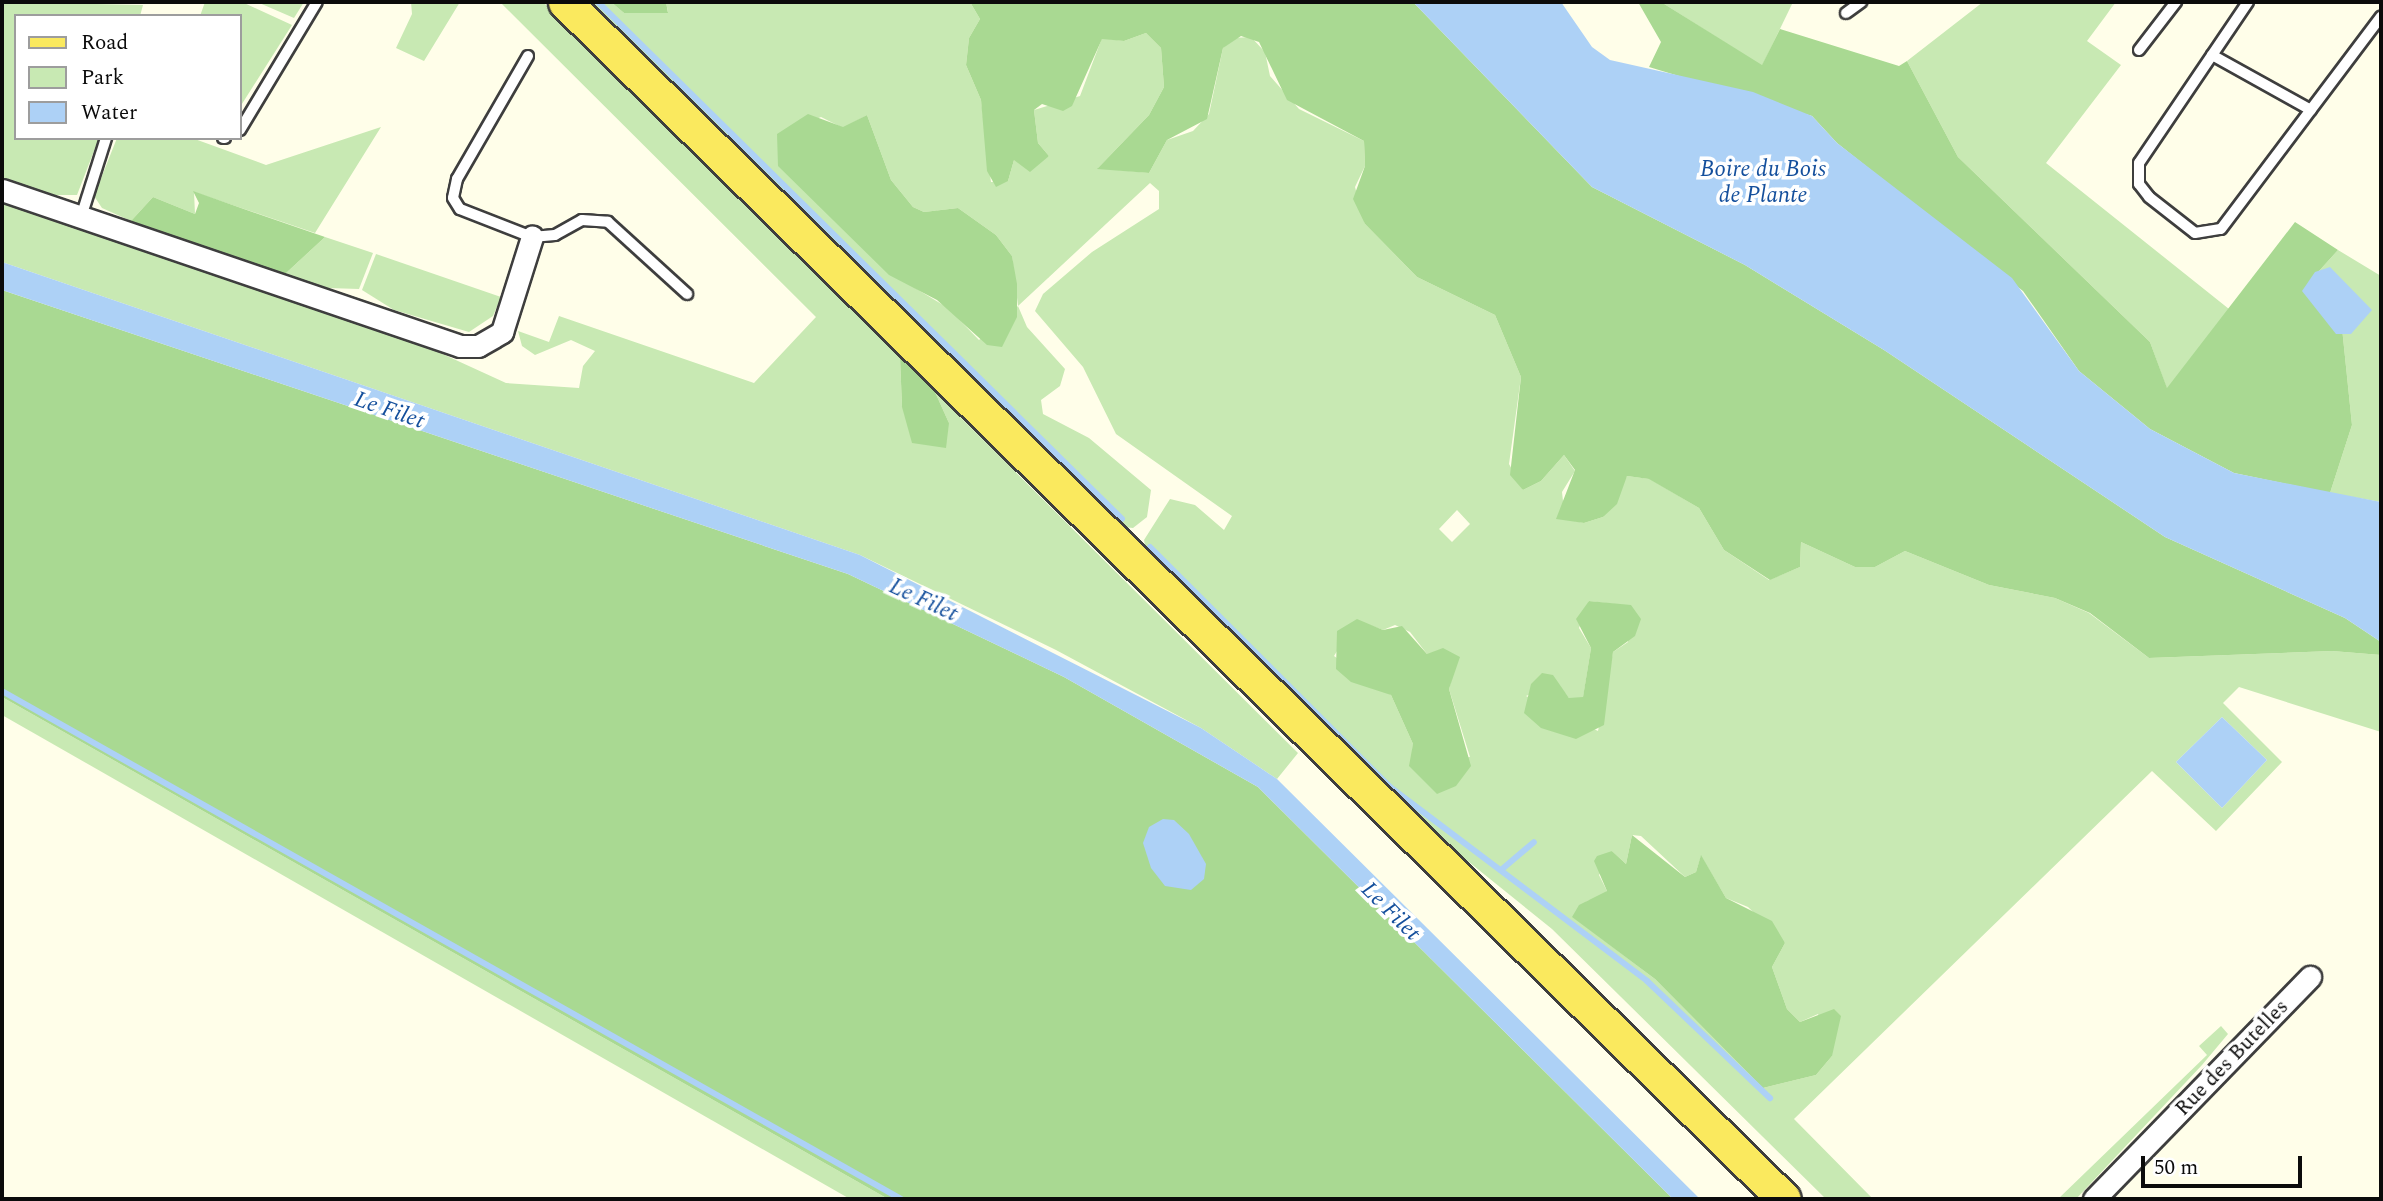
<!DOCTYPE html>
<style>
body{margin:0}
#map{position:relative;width:2383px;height:1201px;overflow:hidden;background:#fffee9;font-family:Spectral,serif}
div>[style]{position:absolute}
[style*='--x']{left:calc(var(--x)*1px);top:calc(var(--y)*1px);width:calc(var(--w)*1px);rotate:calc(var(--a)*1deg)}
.green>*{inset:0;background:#c8e9b3}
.forest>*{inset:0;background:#a9d992}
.water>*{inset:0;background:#add1f6}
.stream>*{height:6px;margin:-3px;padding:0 3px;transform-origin:3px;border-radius:3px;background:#add1f6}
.roads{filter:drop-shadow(2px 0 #3e3e3e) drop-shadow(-2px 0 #3e3e3e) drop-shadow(0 2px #3e3e3e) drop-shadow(0 -2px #3e3e3e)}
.lane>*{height:10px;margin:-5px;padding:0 5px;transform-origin:5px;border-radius:5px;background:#fff}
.street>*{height:21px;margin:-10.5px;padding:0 10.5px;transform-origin:10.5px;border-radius:10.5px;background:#fff}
.primary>*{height:33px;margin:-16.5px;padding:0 16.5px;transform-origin:16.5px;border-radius:16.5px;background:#fae95e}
span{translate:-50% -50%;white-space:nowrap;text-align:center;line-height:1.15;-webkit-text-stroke:7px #fff;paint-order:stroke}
.street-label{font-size:21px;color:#0b0b0b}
.water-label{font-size:23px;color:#144f9c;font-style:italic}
.frame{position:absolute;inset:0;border:4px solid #0b0b0b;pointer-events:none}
.legend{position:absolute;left:14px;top:14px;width:228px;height:126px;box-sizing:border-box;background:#fff;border:2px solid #9d9d9d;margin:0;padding:9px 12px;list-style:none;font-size:21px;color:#0b0b0b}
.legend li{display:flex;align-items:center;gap:14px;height:35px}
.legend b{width:35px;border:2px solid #9d9d9d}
.scale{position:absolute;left:2141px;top:1156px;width:161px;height:32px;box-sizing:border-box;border:4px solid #0b0b0b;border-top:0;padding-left:9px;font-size:21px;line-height:24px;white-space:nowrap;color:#0b0b0b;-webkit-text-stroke:5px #fff;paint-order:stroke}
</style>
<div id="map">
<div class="green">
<div style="clip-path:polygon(2px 2px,143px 5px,140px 16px,16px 16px,16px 138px,99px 138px,77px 195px,55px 195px,2px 179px)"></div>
<div style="clip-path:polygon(205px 2px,242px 2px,292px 25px,240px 107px,240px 16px,200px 16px)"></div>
<div style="clip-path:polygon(257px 2px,304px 2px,294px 18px)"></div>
<div style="clip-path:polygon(411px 2px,460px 2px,424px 61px,396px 48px,412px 14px)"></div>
<div style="clip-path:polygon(500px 2px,543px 2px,900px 357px,902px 407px,949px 423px,935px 392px,1298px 753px,1277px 779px,1201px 728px,1056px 650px,860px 555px,2px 262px,2px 200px,388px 329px,506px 383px,579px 388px,583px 366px,595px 351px,571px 340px,535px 355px,522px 346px,518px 331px,549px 342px,559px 316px,754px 383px,816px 317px)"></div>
<div style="clip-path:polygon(evenodd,588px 2px,611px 2px,624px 13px,668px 12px,666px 2px,970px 2px,980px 19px,969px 38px,966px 65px,981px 100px,991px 182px,1008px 181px,1014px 160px,1036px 163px,1049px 156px,1038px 143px,1034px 110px,1080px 96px,1102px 38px,1124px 41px,1146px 33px,1161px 48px,1164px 87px,1149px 115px,1098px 168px,1149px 173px,1167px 140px,1193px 131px,1209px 114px,1223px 48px,1232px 38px,1251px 37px,1265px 52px,1270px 76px,1299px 109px,1364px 141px,1365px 166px,1355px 187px,1365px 224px,1417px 277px,1495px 315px,1521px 377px,1509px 464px,1523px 490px,1541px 481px,1564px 455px,1575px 471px,1562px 492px,1565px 519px,1584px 523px,1603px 517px,1627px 476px,1650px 479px,1699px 508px,1724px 550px,1769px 580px,1800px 567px,1801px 542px,1855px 567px,1875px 567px,1905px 551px,1989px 585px,2055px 598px,2089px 613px,2149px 658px,2332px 651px,2381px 655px,2381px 732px,2239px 687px,2223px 703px,2282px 762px,2216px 831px,2152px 771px,1794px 1119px,1873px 1199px,1826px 1199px,1552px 929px,1428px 829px,1146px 551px,1144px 540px,1170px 499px,1195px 505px,1224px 530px,1232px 516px,1116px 434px,1083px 367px,1035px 311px,1043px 294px,1092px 252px,1159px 209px,1159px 191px,1150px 183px,1018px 306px,1027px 327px,1065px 369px,1060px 386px,1041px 400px,1043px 414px,1089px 438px,1151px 490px,1147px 517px,1133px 528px,1123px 527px,588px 2px,867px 115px,891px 180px,913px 207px,924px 212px,958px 208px,996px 235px,1012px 256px,1018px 306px,979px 340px,948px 308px,915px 288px,777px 135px,821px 117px,843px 128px,867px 115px,588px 2px,1457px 510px,1470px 524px,1452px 542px,1439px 529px,1457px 510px,588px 2px,1589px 601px,1623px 605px,1628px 642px,1613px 652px,1598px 731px,1526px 696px,1557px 683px,1569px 698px,1583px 698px,1591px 648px,1579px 628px,1589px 601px,588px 2px,1356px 620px,1383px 630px,1395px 625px,1410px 632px,1427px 654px,1456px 663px,1449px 689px,1470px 757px,1412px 761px,1413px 744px,1391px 695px,1334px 656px,1356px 620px,588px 2px,2222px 717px,2267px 760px,2222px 808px,2176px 762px,2222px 717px,588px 2px,1632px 835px,1641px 836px,1685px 877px,1696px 872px,1701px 856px,1726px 898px,1748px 907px,1785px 943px,1772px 967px,1787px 1009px,1800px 1022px,1818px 1014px,1832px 1056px,1816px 1075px,1763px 1088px,1655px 979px,1573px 917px,1587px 901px,1603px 897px,1607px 891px,1599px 875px,1612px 851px,1626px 864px,1632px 835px)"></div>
<div style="clip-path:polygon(1661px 2px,1793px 2px,1762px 66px)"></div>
<div style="clip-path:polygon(1983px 2px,2116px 2px,2087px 41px,2121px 65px,2046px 163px,2229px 309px,2167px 389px,2150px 342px,1958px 157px,1907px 61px)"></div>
<div style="clip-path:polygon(381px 127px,315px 233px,194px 192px,195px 214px,153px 197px,131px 221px,102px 208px,94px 196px,117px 138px,192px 138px,266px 165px)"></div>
<div style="clip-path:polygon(325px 237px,373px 253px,359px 289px,328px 288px,285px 274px)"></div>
<div style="clip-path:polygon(2338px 250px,2381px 276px,2381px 502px,2330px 493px,2352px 425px,2341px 318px,2319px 271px)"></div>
<div style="clip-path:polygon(376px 254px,501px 297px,493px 316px,469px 332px,394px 310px,362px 290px)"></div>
<div style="clip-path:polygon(2px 697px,888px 1199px,850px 1199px,2px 715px)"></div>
<div style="clip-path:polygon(2221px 1026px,2228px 1034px,2202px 1065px,2076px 1199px,2058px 1199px,2207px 1055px,2199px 1046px)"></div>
</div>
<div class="forest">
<div style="clip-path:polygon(611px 2px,666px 2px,668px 13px,624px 13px)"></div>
<div style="clip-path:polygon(970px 2px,1413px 2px,1592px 187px,1745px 265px,1884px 350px,2165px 537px,2345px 618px,2381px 642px,2381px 655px,2332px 651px,2149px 658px,2090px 613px,2055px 598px,1989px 585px,1905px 551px,1875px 567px,1855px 567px,1801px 542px,1800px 567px,1770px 580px,1724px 550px,1699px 508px,1649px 479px,1627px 476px,1617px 504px,1603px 517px,1584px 523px,1556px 519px,1575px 470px,1564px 455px,1541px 481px,1523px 490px,1510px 475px,1521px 377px,1495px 315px,1417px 277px,1365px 224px,1353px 199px,1365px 166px,1364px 141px,1287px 100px,1259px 42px,1241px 36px,1223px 48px,1207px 119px,1167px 140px,1149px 173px,1097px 169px,1149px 115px,1164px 87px,1161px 48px,1146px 33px,1124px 41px,1102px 39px,1072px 106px,1063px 111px,1042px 104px,1034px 110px,1038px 143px,1049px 156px,1030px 172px,1014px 160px,1008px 181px,996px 187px,987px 171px,981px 100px,966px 65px,969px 38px,980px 19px)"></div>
<div style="clip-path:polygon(1638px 2px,1661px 2px,1762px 65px,1780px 29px,1899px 66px,1907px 61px,1958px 157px,2150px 342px,2167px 388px,2295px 222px,2338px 250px,2319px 271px,2341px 318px,2352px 425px,2330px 493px,2234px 473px,2150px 429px,2079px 371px,2023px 291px,1837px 143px,1812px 116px,1649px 67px,1661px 42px)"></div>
<div style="clip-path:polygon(808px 114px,843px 127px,867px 115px,891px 180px,913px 207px,924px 212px,958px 208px,996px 235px,1012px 256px,1017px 284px,1017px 317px,1002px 347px,987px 345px,937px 300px,889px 275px,778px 166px,777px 134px)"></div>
<div style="clip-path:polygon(193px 191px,241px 208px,325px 237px,285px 274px,131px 221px,153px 197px,195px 214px,199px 203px)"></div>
<div style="clip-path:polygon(2px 290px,848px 574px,1064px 677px,1258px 787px,1673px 1199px,888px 1199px,2px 697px)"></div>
<div style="clip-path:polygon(900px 357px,935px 392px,949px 423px,946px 448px,912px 443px,902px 407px)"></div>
<div style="clip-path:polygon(1589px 601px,1631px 605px,1641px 619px,1635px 636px,1613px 652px,1604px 725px,1576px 739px,1541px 728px,1524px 713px,1531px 684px,1542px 673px,1553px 675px,1569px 698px,1583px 697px,1591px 648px,1576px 619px)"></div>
<div style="clip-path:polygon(1357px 619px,1383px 630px,1402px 626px,1427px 654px,1443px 648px,1460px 657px,1449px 689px,1471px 766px,1456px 786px,1437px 794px,1409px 766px,1413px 744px,1391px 695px,1351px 682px,1336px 669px,1337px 631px)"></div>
<div style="clip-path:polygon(1632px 835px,1685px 877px,1696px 872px,1701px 855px,1726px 898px,1772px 921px,1785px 943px,1772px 967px,1787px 1009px,1800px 1022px,1834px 1009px,1841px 1016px,1832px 1056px,1816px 1075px,1763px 1088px,1655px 979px,1572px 917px,1579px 905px,1607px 891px,1594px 861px,1597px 856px,1612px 851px,1626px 864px)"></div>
</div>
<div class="water">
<div style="clip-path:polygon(1413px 2px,1561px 2px,1592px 47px,1610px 60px,1753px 92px,1812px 116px,1837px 143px,2012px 278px,2079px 371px,2150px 429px,2234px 473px,2381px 502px,2381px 642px,2345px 618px,2165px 537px,1884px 350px,1745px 265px,1592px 187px)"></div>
<div style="clip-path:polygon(2px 262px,860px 555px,1201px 728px,1277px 779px,1700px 1199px,1673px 1199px,1258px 787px,1064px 677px,848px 574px,2px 290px)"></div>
<div style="clip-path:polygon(2330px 267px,2372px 310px,2351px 334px,2336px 334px,2302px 291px,2315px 272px)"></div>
<div style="clip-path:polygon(2222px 717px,2267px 760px,2222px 808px,2176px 762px)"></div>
<div style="clip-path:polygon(1163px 819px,1174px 820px,1189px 834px,1206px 864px,1204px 879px,1191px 890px,1165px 886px,1151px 868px,1143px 843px,1149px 827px)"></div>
</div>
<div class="stream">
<div style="--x:598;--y:2;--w:736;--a:44.61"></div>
<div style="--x:1150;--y:547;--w:339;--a:45"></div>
<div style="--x:1390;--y:787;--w:322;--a:37"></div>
<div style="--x:1647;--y:981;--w:170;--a:43.6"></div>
<div style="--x:2;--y:691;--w:1033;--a:29.47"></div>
<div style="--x:1501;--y:870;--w:43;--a:-40.3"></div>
</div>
<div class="roads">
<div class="lane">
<div style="--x:2248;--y:2;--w:194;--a:124.1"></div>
<div style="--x:2139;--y:163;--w:21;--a:90"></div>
<div style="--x:2139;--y:184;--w:16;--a:52"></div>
<div style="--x:2149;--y:197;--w:58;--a:38"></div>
<div style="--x:2195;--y:233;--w:26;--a:-9"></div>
<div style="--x:2221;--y:229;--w:266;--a:-53"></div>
<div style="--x:1846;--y:13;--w:19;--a:-36"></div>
<div style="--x:2139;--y:50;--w:61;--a:-52.4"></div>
<div style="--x:2212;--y:55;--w:113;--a:29.1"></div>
<div style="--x:528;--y:56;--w:142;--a:120"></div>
<div style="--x:457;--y:179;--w:19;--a:102"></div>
<div style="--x:453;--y:198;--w:13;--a:58"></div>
<div style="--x:460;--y:209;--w:77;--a:21.3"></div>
<div style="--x:532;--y:237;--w:23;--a:-5"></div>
<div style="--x:555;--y:235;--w:31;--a:-29"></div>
<div style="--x:582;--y:220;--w:26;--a:4"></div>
<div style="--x:608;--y:222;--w:107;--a:42.3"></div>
<div style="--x:240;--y:130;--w:149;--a:-59"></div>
<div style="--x:223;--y:138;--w:2;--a:0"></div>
<div style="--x:81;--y:217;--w:83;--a:-72.4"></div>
</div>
<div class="street">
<div style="--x:2;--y:190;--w:484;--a:18.8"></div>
<div style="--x:460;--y:346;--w:18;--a:0"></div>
<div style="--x:478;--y:346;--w:28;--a:-30"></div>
<div style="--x:502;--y:332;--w:100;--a:-72.5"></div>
<div style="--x:2094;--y:1199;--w:310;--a:-45.8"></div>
</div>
<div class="primary">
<div style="--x:565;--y:2;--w:1708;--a:44.48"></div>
</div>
</div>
<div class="street-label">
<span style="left:2232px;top:1058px;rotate:-46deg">Rue des Butelles</span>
</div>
<div class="water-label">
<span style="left:1763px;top:183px">Boire du Bois<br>de Plante</span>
<span style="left:389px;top:411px;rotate:19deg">Le Filet</span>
<span style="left:923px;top:601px;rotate:25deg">Le Filet</span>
<span style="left:1390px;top:912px;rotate:45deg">Le Filet</span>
</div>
<div class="frame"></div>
<ul class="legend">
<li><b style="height:9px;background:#fae95e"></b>Road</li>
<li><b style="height:19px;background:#c8e9b3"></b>Park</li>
<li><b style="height:19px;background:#add1f6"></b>Water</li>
</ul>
<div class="scale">50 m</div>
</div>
